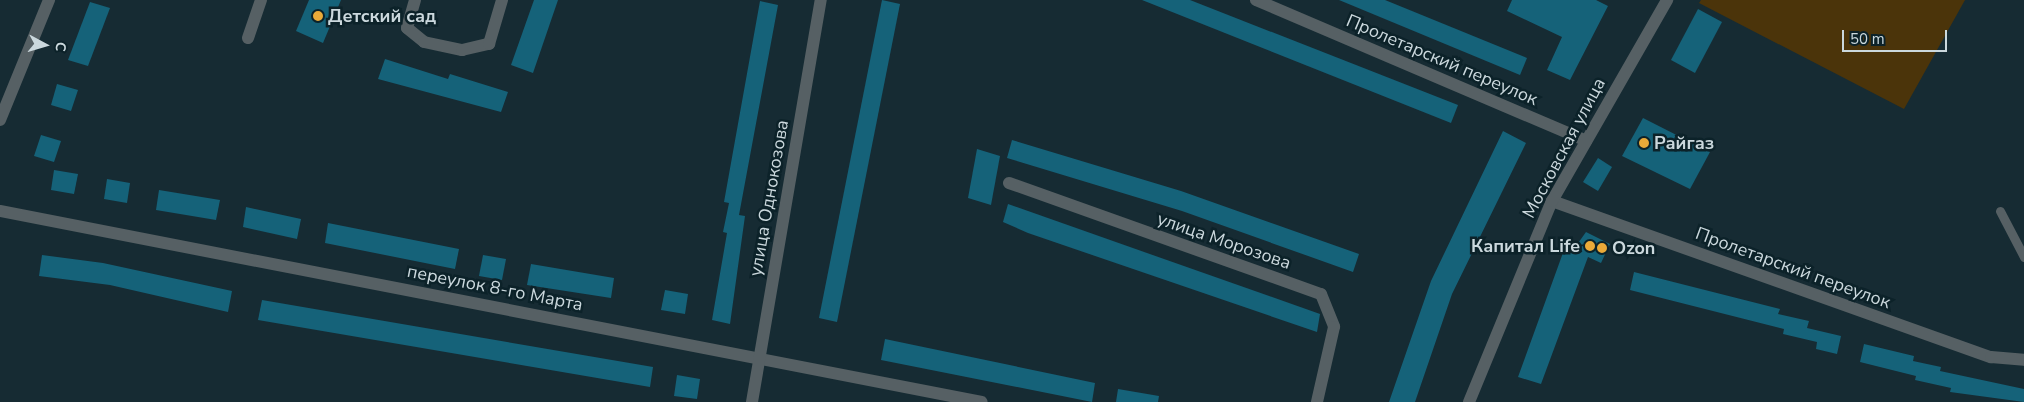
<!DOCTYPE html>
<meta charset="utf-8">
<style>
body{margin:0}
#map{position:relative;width:2024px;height:402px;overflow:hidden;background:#162b33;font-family:"Nunito Sans",sans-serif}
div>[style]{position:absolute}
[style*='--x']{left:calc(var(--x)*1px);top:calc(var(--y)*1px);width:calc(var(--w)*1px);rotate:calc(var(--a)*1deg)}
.green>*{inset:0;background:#4b340a}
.building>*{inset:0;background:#156279}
.lane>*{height:9px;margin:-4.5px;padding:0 4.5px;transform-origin:4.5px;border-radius:4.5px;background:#566064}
.street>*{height:12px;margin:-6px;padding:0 6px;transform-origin:6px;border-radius:6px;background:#566064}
.dots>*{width:14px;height:14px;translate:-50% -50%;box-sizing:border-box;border:2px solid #0c2229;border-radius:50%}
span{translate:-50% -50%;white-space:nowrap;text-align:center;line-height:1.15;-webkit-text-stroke:5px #0c2229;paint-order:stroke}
.poi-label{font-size:18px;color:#cbd8dd;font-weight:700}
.left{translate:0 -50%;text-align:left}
.right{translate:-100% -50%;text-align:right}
.street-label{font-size:18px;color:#cbd8dd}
.north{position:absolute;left:20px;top:20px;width:50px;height:50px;-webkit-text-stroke:4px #0c2229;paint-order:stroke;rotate:96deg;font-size:14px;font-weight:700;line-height:20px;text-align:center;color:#cbd8dd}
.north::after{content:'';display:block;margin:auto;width:18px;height:22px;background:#cbd8dd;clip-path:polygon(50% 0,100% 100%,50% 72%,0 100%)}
.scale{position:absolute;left:1842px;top:30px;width:105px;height:22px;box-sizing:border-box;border:2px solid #cbd8dd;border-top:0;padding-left:6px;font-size:15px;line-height:18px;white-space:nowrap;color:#cbd8dd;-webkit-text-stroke:4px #0c2229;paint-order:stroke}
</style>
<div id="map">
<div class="green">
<div style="clip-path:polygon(1701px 0,1965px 0,1904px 109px,1699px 3px)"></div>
</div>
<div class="building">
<div style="clip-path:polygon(309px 0,341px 0,323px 43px,296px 31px)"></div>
<div style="clip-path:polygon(534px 0,558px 0,533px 73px,511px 65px)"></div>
<div style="clip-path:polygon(882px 0,900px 4px,837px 322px,819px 318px)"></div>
<div style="clip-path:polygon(1142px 0,1190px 0,1458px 105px,1451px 123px)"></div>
<div style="clip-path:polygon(1339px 0,1385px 0,1527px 58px,1520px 75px)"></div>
<div style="clip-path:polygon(1512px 0,1596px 0,1608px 6px,1570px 80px,1547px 70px,1562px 37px,1507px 11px)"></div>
<div style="clip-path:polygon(760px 1px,778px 5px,739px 215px,745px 216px,730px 324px,712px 320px,727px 233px,723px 232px,729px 203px,724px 202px)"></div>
<div style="clip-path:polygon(90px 2px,110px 8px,88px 66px,68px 60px)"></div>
<div style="clip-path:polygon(1698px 9px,1722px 22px,1695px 73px,1671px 60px)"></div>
<div style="clip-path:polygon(385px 59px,448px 79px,450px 74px,508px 92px,501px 112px,378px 79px)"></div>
<div style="clip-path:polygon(57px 84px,78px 90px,71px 111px,51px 105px)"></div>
<div style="clip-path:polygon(1643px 118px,1710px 152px,1690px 189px,1622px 156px)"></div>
<div style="clip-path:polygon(1503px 131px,1526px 143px,1452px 294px,1415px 402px,1389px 402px,1431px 281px)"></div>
<div style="clip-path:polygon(41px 135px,61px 141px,54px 162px,34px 156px)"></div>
<div style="clip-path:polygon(1012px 140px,1181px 191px,1359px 254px,1353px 272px,1182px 211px,1007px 158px)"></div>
<div style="clip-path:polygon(977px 149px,1000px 156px,991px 205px,968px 198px)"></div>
<div style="clip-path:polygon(1598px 158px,1612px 167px,1598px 191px,1583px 182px)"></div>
<div style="clip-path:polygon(54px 170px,78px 174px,74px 194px,51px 190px)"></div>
<div style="clip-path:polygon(107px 179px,130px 183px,127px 203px,104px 199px)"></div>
<div style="clip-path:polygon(159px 190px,220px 200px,216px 220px,156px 210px)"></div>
<div style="clip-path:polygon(1008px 204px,1320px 314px,1317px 332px,1028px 233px,1003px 222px)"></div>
<div style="clip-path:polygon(246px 207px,301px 219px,297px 239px,243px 227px)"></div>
<div style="clip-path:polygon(328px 223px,459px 249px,455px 269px,325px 243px)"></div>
<div style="clip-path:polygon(1586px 232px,1610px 244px,1601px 263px,1588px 257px,1541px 384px,1518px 377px,1564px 250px,1571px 253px)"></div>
<div style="clip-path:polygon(42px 255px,103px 263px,232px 291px,228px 312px,110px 285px,39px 276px)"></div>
<div style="clip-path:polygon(483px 255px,506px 259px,502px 280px,479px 276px)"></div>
<div style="clip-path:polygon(531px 264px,614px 278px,611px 298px,527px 285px)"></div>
<div style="clip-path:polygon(1634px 272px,1780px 309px,1778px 314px,1809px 321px,1807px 328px,1841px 336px,1837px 354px,1816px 349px,1817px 342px,1783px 334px,1784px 329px,1630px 290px)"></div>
<div style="clip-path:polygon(665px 290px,688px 294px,685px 314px,661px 310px)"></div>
<div style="clip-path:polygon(262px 300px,653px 367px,650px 387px,258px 320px)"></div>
<div style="clip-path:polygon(885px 339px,1095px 383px,1092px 402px,881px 360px)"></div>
<div style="clip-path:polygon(1864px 344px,1914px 356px,1913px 361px,1941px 367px,1940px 371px,2024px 389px,2024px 402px,1950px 392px,1951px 388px,1915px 380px,1916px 376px,1860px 362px)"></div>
<div style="clip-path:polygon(677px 375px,700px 379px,697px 399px,674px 396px)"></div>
<div style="clip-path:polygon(1118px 389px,1159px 396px,1158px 402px,1116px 402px)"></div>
</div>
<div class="lane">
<div style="--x:2000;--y:211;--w:52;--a:62.4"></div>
</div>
<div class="street">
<div style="--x:415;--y:0;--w:29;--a:106"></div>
<div style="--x:407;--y:28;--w:22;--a:39"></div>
<div style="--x:424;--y:42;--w:39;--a:12"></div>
<div style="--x:462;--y:50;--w:28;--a:-13"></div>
<div style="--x:489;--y:44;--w:46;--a:-73.5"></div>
<div style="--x:1256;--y:0;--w:359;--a:23.1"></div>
<div style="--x:248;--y:38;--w:40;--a:-71.1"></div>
<div style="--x:0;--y:120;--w:130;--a:-67.8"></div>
<div style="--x:1009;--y:183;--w:331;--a:19.6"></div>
<div style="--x:1321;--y:294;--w:35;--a:68"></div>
<div style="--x:1334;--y:327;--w:77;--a:102.8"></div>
<div style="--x:1552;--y:201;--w:466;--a:19.6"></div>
<div style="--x:1991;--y:357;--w:33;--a:5"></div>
<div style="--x:0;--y:211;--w:1000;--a:11.01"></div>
<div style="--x:752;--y:402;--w:408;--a:-80.3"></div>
<div style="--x:1469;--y:402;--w:217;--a:-67.6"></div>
<div style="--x:1552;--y:201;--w:232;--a:-60.2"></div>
</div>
<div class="dots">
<div style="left:318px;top:16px;background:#eaaa39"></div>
<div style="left:1644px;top:143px;background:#eaaa39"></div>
<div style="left:1590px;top:246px;background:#eaaa39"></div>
<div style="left:1602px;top:248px;background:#eaaa39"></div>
</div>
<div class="poi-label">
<span class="left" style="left:328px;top:16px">Детский сад</span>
<span class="left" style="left:1654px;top:143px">Райгаз</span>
<span class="right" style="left:1580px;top:246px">Капитал Life</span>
<span class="left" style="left:1612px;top:248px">Ozon</span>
</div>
<div class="street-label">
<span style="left:1442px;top:60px;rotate:23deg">Пролетарский переулок</span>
<span style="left:1564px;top:148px;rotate:-62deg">Московская улица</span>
<span style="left:769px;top:198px;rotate:-80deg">улица Однокозова</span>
<span style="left:1224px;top:241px;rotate:19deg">улица Морозова</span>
<span style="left:1793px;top:268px;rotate:20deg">Пролетарский переулок</span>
<span style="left:495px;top:288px;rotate:11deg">переулок 8-го Марта</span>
</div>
<div class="north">С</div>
<div class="scale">50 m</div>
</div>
